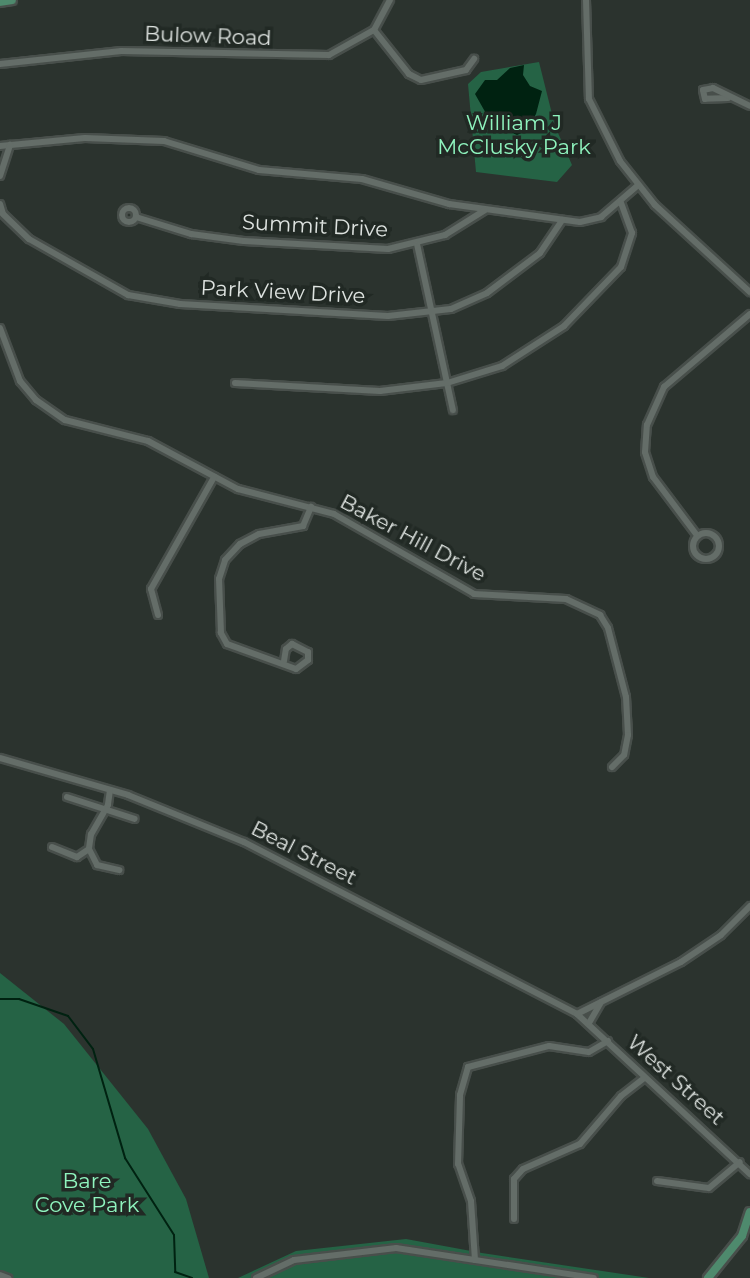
<!DOCTYPE html>
<style>
body{margin:0}
#map{position:relative;width:750px;height:1278px;overflow:hidden;background:#2b332e;font-family:Montserrat,sans-serif}
div>[style]{position:absolute}
[style*='--x']{left:calc(var(--x)*1px);top:calc(var(--y)*1px);width:calc(var(--w)*1px);rotate:calc(var(--a)*1deg)}
.green>*{inset:0;background:#256345}
.water>*{inset:0;background:#021}
.stream>*{height:2px;margin:-1px;padding:0 1px;transform-origin:1px;border-radius:1px;background:#021}
.roads{filter:drop-shadow(2px 0 #484f4b) drop-shadow(-2px 0 #484f4b) drop-shadow(0 2px #484f4b) drop-shadow(0 -2px #484f4b)}
.minor>*{height:6px;margin:-3px;padding:0 3px;transform-origin:3px;border-radius:3px;background:#646d68}
.minor>.ring{margin:-3px;padding:0;box-sizing:content-box;background:none;border:6px solid #646d68;border-radius:50%}
.major>*{height:8px;margin:-4px;padding:0 4px;transform-origin:4px;border-radius:4px;background:#4e8a6d}
span{translate:-50% -50%;white-space:nowrap;text-align:center;line-height:1.15;-webkit-text-stroke:7px #212924;paint-order:stroke}
.street-label{font-size:21px;color:#dee3e0}
.park-label{font-size:21px;color:#8ff4be}
</style>
<div id="map">
<div class="green">
<div style="clip-path:polygon(539px 62px,555px 126px,572px 165px,557px 182px,476px 172px,468px 84px,481px 72px)"></div>
<div style="clip-path:polygon(0 973px,64px 1024px,148px 1129px,186px 1199px,209px 1278px,0 1278px)"></div>
<div style="clip-path:polygon(406px 1239px,482px 1253px,649px 1278px,238px 1278px,296px 1251px)"></div>
</div>
<div class="water">
<div style="clip-path:polygon(524px 65px,523px 75px,530px 86px,542px 91px,536px 114px,526px 131px,517px 135px,492px 124px,475px 94px,485px 80px,497px 80px,510px 68px)"></div>
</div>
<div class="stream">
<div style="--x:0;--y:999;--w:19;--a:0"></div>
<div style="--x:19;--y:999;--w:52;--a:19.1"></div>
<div style="--x:68;--y:1016;--w:41;--a:52.9"></div>
<div style="--x:93;--y:1049;--w:114;--a:73.6"></div>
<div style="--x:125;--y:1158;--w:91;--a:57.5"></div>
<div style="--x:174;--y:1235;--w:37;--a:88"></div>
<div style="--x:175;--y:1272;--w:18;--a:19"></div>
</div>
<div class="roads">
<div class="minor">
<div style="--x:586;--y:0;--w:99;--a:88.3"></div>
<div style="--x:589;--y:99;--w:69;--a:63.4"></div>
<div style="--x:620;--y:161;--w:56;--a:51.5"></div>
<div style="--x:655;--y:205;--w:129;--a:42.5"></div>
<div style="--x:374;--y:30;--w:56;--a:51.5"></div>
<div style="--x:409;--y:74;--w:13;--a:27"></div>
<div style="--x:421;--y:80;--w:46;--a:-12.5"></div>
<div style="--x:466;--y:70;--w:14;--a:-54"></div>
<div style="--x:0;--y:64;--w:122;--a:-6.1"></div>
<div style="--x:121;--y:51;--w:208;--a:1.1"></div>
<div style="--x:329;--y:55;--w:51;--a:-29.1"></div>
<div style="--x:374;--y:30;--w:34;--a:-62"></div>
<div style="--x:728;--y:98;--w:23;--a:178"></div>
<div style="--x:705;--y:99;--w:9;--a:-103"></div>
<div style="--x:703;--y:90;--w:10;--a:-11"></div>
<div style="--x:713;--y:88;--w:41;--a:25.9"></div>
<div style="--x:0;--y:146;--w:85;--a:-5.4"></div>
<div style="--x:85;--y:138;--w:79;--a:2.2"></div>
<div style="--x:164;--y:141;--w:99;--a:17"></div>
<div style="--x:259;--y:170;--w:103;--a:5"></div>
<div style="--x:362;--y:179;--w:91;--a:16"></div>
<div style="--x:449;--y:204;--w:132;--a:7.8"></div>
<div style="--x:580;--y:222;--w:22;--a:-13"></div>
<div style="--x:601;--y:217;--w:48;--a:-40.7"></div>
<div style="--x:0;--y:176;--w:33;--a:-72"></div>
<div style="--x:0;--y:204;--w:10;--a:73"></div>
<div style="--x:3;--y:214;--w:36;--a:44"></div>
<div style="--x:29;--y:239;--w:114;--a:29.5"></div>
<div style="--x:128;--y:295;--w:53;--a:9.8"></div>
<div style="--x:180;--y:304;--w:208;--a:3.3"></div>
<div style="--x:388;--y:316;--w:63;--a:-6.3"></div>
<div style="--x:451;--y:309;--w:39;--a:-24"></div>
<div style="--x:487;--y:293;--w:66;--a:-37"></div>
<div style="--x:540;--y:253;--w:40;--a:-56"></div>
<div class="ring" style="left:122px;top:208px;width:8px;height:8px"></div>
<div style="--x:136;--y:217;--w:58;--a:17.2"></div>
<div style="--x:191;--y:234;--w:53;--a:7.5"></div>
<div style="--x:244;--y:241;--w:144;--a:3.2"></div>
<div style="--x:388;--y:249;--w:59;--a:-13.8"></div>
<div style="--x:445;--y:235;--w:47;--a:-32"></div>
<div style="--x:417;--y:244;--w:170;--a:77.8"></div>
<div style="--x:0;--y:328;--w:57;--a:69.3"></div>
<div style="--x:20;--y:381;--w:25;--a:50"></div>
<div style="--x:36;--y:400;--w:35;--a:35"></div>
<div style="--x:65;--y:420;--w:86;--a:14.2"></div>
<div style="--x:148;--y:441;--w:102;--a:28.1"></div>
<div style="--x:238;--y:489;--w:99;--a:14.6"></div>
<div style="--x:334;--y:514;--w:161;--a:29.7"></div>
<div style="--x:474;--y:594;--w:92;--a:3.1"></div>
<div style="--x:566;--y:599;--w:38;--a:25"></div>
<div style="--x:600;--y:615;--w:15;--a:58"></div>
<div style="--x:608;--y:628;--w:71;--a:75.4"></div>
<div style="--x:626;--y:697;--w:38;--a:87"></div>
<div style="--x:628;--y:735;--w:20;--a:101"></div>
<div style="--x:624;--y:755;--w:17;--a:135"></div>
<div style="--x:235;--y:383;--w:145;--a:3.2"></div>
<div style="--x:380;--y:391;--w:67;--a:-6.8"></div>
<div style="--x:447;--y:383;--w:58;--a:-17.2"></div>
<div style="--x:502;--y:366;--w:74;--a:-32.8"></div>
<div style="--x:564;--y:326;--w:82;--a:-46"></div>
<div style="--x:621;--y:267;--w:36;--a:-72"></div>
<div style="--x:632;--y:233;--w:33;--a:-110"></div>
<div class="ring" style="left:693px;top:533px;width:20px;height:20px"></div>
<div style="--x:696;--y:534;--w:71;--a:-127"></div>
<div style="--x:653;--y:477;--w:26;--a:-108"></div>
<div style="--x:645;--y:452;--w:27;--a:-86"></div>
<div style="--x:647;--y:425;--w:42;--a:-65.9"></div>
<div style="--x:664;--y:387;--w:113;--a:-40.3"></div>
<div style="--x:158;--y:615;--w:27;--a:-105"></div>
<div style="--x:151;--y:589;--w:129;--a:-60.6"></div>
<div style="--x:284;--y:661;--w:12;--a:-81"></div>
<div style="--x:286;--y:649;--w:8;--a:-40"></div>
<div style="--x:292;--y:644;--w:18;--a:27"></div>
<div style="--x:308;--y:652;--w:8;--a:90"></div>
<div style="--x:308;--y:660;--w:15;--a:143"></div>
<div style="--x:296;--y:669;--w:73;--a:-160.1"></div>
<div style="--x:227;--y:644;--w:13;--a:-119"></div>
<div style="--x:221;--y:633;--w:54;--a:-92.1"></div>
<div style="--x:219;--y:579;--w:20;--a:-72"></div>
<div style="--x:225;--y:560;--w:22;--a:-47"></div>
<div style="--x:240;--y:544;--w:21;--a:-28"></div>
<div style="--x:259;--y:534;--w:45;--a:-10.3"></div>
<div style="--x:303;--y:526;--w:21;--a:-67"></div>
<div style="--x:0;--y:758;--w:133;--a:16.1"></div>
<div style="--x:128;--y:795;--w:125;--a:22.1"></div>
<div style="--x:244;--y:842;--w:375;--a:27.3"></div>
<div style="--x:577;--y:1014;--w:236;--a:42.8"></div>
<div style="--x:110;--y:790;--w:15;--a:98"></div>
<div style="--x:108;--y:805;--w:34;--a:120"></div>
<div style="--x:91;--y:834;--w:15;--a:98"></div>
<div style="--x:89;--y:849;--w:18;--a:63"></div>
<div style="--x:97;--y:865;--w:23;--a:13"></div>
<div style="--x:67;--y:797;--w:71;--a:17.9"></div>
<div style="--x:52;--y:847;--w:27;--a:22"></div>
<div style="--x:77;--y:857;--w:14;--a:-34"></div>
<div style="--x:577;--y:1014;--w:116;--a:-26.6"></div>
<div style="--x:681;--y:962;--w:48;--a:-34"></div>
<div style="--x:721;--y:935;--w:41;--a:-45"></div>
<div style="--x:589;--y:1023;--w:24;--a:-60"></div>
<div style="--x:657;--y:1181;--w:52;--a:7.7"></div>
<div style="--x:709;--y:1188;--w:40;--a:-40"></div>
<div style="--x:514;--y:1219;--w:40;--a:-90"></div>
<div style="--x:514;--y:1179;--w:13;--a:-48"></div>
<div style="--x:523;--y:1169;--w:62;--a:-23.7"></div>
<div style="--x:580;--y:1144;--w:63;--a:-49.5"></div>
<div style="--x:621;--y:1096;--w:28;--a:-38"></div>
<div style="--x:475;--y:1260;--w:59;--a:-93.9"></div>
<div style="--x:471;--y:1201;--w:39;--a:-109"></div>
<div style="--x:458;--y:1164;--w:69;--a:-88.3"></div>
<div style="--x:460;--y:1095;--w:29;--a:-74"></div>
<div style="--x:468;--y:1067;--w:84;--a:-14.5"></div>
<div style="--x:549;--y:1046;--w:40;--a:8.5"></div>
<div style="--x:589;--y:1052;--w:22;--a:-30"></div>
<div style="--x:0;--y:1275;--w:9;--a:21"></div>
<div style="--x:256;--y:1278;--w:42;--a:-25.3"></div>
<div style="--x:294;--y:1260;--w:103;--a:-6.7"></div>
<div style="--x:396;--y:1248;--w:200;--a:8.6"></div>
</div>
<div class="major">
<div style="--x:0;--y:2;--w:12;--a:-9"></div>
<div style="--x:708;--y:1278;--w:54;--a:-51"></div>
<div style="--x:742;--y:1236;--w:25;--a:-72"></div>
</div>
</div>
<div class="street-label">
<span style="left:208px;top:36px;rotate:2deg">Bulow Road</span>
<span style="left:315px;top:226px;rotate:3deg">Summit Drive</span>
<span style="left:283px;top:292px;rotate:3deg">Park View Drive</span>
<span style="left:413px;top:538px;rotate:28deg">Baker Hill Drive</span>
<span style="left:304px;top:853px;rotate:27deg">Beal Street</span>
<span style="left:676px;top:1080px;rotate:42deg">West Street</span>
</div>
<div class="park-label">
<span style="left:514px;top:135px">William J<br>McClusky Park</span>
<span style="left:87px;top:1193px">Bare<br>Cove Park</span>
</div>
</div>
